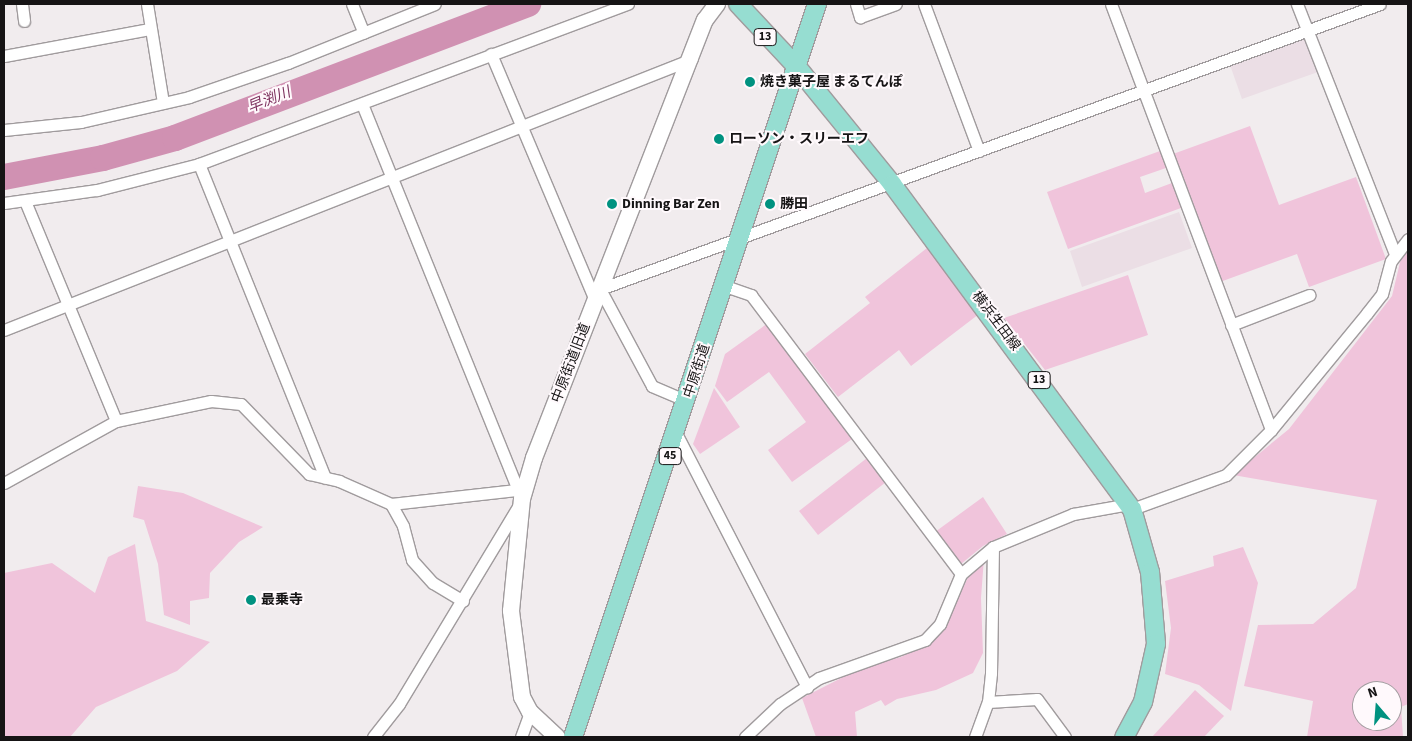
<!DOCTYPE html>
<meta charset="utf-8">
<style>
body{margin:0}
#map{position:relative;width:1412px;height:741px;overflow:hidden;background:#f1ecee;font-family:"Source Sans 3","Noto Sans JP",sans-serif}
div>[style]{position:absolute}
[style*='--x']{left:calc(var(--x)*1px);top:calc(var(--y)*1px);width:calc(var(--w)*1px);rotate:calc(var(--a)*1deg)}
.built>*{inset:0;background:#ebdee5}
.green>*{inset:0;background:#f0c4db}
.river>*{height:26px;margin:-13px;padding:0 13px;transform-origin:13px;border-radius:13px;background:#d091b2}
.roads{filter:drop-shadow(1px 0 #a09b9d) drop-shadow(-1px 0 #a09b9d) drop-shadow(0 1px #a09b9d) drop-shadow(0 -1px #a09b9d)}
.street>*{height:11px;margin:-5.5px;padding:0 5.5px;transform-origin:5.5px;border-radius:5.5px;background:#fff}
.secondary>*{height:16px;margin:-8px;padding:0 8px;transform-origin:8px;border-radius:8px;background:#fff}
.primary>*{height:18px;margin:-9px;padding:0 9px;transform-origin:9px;border-radius:9px;background:#96ddd1}
.dots>*{width:14px;height:14px;translate:-50% -50%;box-sizing:border-box;border:2px solid #fff9fc;border-radius:50%}
span{translate:-50% -50%;white-space:nowrap;text-align:center;line-height:1.15;-webkit-text-stroke:4px #fff9fc;paint-order:stroke}
.shield-label span{padding:1px 4px;background:#fff9fc;border:1px solid;border-radius:4px;-webkit-text-stroke-width:0}
.shield-label{font-size:12px;color:#161415;font-weight:700}
.poi-label{font-size:14px;color:#161415;font-weight:700}
.left{translate:0 -50%;text-align:left}
.street-label{font-size:14px;color:#161415}
.water-label{font-size:15px;color:#7d315e;font-style:italic}
.frame{position:absolute;inset:0;border:5px solid #161415;pointer-events:none}
.north{position:absolute;left:1352px;top:681px;width:50px;height:50px;box-sizing:border-box;background:#fff9fc;border:1px solid #a29da0;border-radius:50%;rotate:342deg;font-size:14px;font-weight:700;line-height:20px;text-align:center;color:#161415}
.north::after{content:'';display:block;margin:auto;width:18px;height:22px;background:#009280;clip-path:polygon(50% 0,100% 100%,50% 72%,0 100%)}
</style>
<div id="map">
<div class="built">
<div style="clip-path:polygon(1305px 38px,1318px 72px,1242px 99px,1230px 65px)"></div>
<div style="clip-path:polygon(1179px 212px,1192px 248px,1082px 287px,1070px 251px)"></div>
</div>
<div class="green">
<div style="clip-path:polygon(1250px 126px,1279px 205px,1356px 177px,1386px 259px,1309px 287px,1297px 254px,1220px 282px,1173px 154px)"></div>
<div style="clip-path:polygon(1160px 151px,1166px 168px,1140px 177px,1145px 193px,1172px 183px,1181px 208px,1068px 249px,1047px 192px)"></div>
<div style="clip-path:polygon(927px 248px,979px 314px,911px 366px,899px 350px,838px 397px,805px 354px,870px 303px,865px 297px)"></div>
<div style="clip-path:polygon(evenodd,1408px 250px,1408px 704px,1401px 707px,1403px 737px,1307px 737px,1313px 701px,1244px 686px,1258px 625px,1313px 624px,1356px 588px,1377px 500px,1233px 475px,1289px 429px,1392px 296px,1402px 254px,1408px 250px,1362px 691px,1392px 691px,1392px 721px,1362px 721px,1362px 691px)"></div>
<div style="clip-path:polygon(1128px 275px,1148px 335px,1045px 370px,1004px 318px)"></div>
<div style="clip-path:polygon(768px 323px,852px 439px,792px 482px,768px 450px,806px 422px,769px 372px,727px 402px,715px 386px,725px 354px)"></div>
<div style="clip-path:polygon(714px 388px,740px 427px,700px 454px,693px 444px)"></div>
<div style="clip-path:polygon(867px 458px,886px 482px,818px 535px,799px 511px)"></div>
<div style="clip-path:polygon(138px 486px,183px 493px,263px 527px,239px 542px,210px 573px,209px 598px,190px 601px,190px 625px,164px 615px,158px 564px,144px 520px,133px 517px)"></div>
<div style="clip-path:polygon(983px 497px,1007px 534px,983px 546px,961px 564px,935px 532px)"></div>
<div style="clip-path:polygon(135px 544px,146px 621px,210px 642px,177px 671px,96px 707px,70px 737px,4px 737px,4px 573px,52px 563px,95px 593px,108px 557px)"></div>
<div style="clip-path:polygon(1243px 547px,1258px 583px,1231px 711px,1199px 685px,1165px 674px,1171px 628px,1165px 581px,1214px 566px,1213px 556px)"></div>
<div style="clip-path:polygon(984px 558px,981px 598px,983px 653px,973px 673px,936px 690px,897px 699px,885px 706px,881px 700px,855px 712px,857px 737px,816px 737px,802px 698px,861px 668px,901px 657px,933px 640px,949px 618px,970px 573px)"></div>
<div style="clip-path:polygon(1195px 690px,1224px 716px,1204px 737px,1152px 737px)"></div>
</div>
<div class="river">
<div style="--x:4;--y:177;--w:101;--a:-10.9"></div>
<div style="--x:103;--y:158;--w:75;--a:-15.5"></div>
<div style="--x:175;--y:138;--w:378;--a:-20.8"></div>
</div>
<div class="roads">
<div class="street">
<div style="--x:22;--y:4;--w:17;--a:83"></div>
<div style="--x:147;--y:4;--w:100;--a:80.8"></div>
<div style="--x:352;--y:4;--w:31;--a:68"></div>
<div style="--x:856;--y:4;--w:14;--a:73"></div>
<div style="--x:860;--y:17;--w:38;--a:-20"></div>
<div style="--x:924;--y:4;--w:157;--a:69.5"></div>
<div style="--x:1111;--y:4;--w:455;--a:69.4"></div>
<div style="--x:1297;--y:4;--w:269;--a:68.6"></div>
<div style="--x:491;--y:54;--w:269;--a:67.1"></div>
<div style="--x:4;--y:56;--w:148;--a:-10.5"></div>
<div style="--x:362;--y:104;--w:416;--a:68"></div>
<div style="--x:4;--y:130;--w:77;--a:-5.9"></div>
<div style="--x:81;--y:122;--w:111;--a:-13"></div>
<div style="--x:189;--y:97;--w:105;--a:-19"></div>
<div style="--x:288;--y:63;--w:158;--a:-21.9"></div>
<div style="--x:199;--y:164;--w:338;--a:68.1"></div>
<div style="--x:25;--y:201;--w:238;--a:67.5"></div>
<div style="--x:4;--y:203;--w:94;--a:-8"></div>
<div style="--x:97;--y:190;--w:105;--a:-14.3"></div>
<div style="--x:199;--y:164;--w:458;--a:-20.5"></div>
<div style="--x:725;--y:286;--w:28;--a:19"></div>
<div style="--x:751;--y:295;--w:349;--a:53"></div>
<div style="--x:1231;--y:325;--w:84;--a:-21"></div>
<div style="--x:4;--y:330;--w:739;--a:-21.5"></div>
<div style="--x:687;--y:401;--w:38;--a:-157"></div>
<div style="--x:652;--y:386;--w:110;--a:-118.2"></div>
<div style="--x:600;--y:289;--w:830;--a:-20.07"></div>
<div style="--x:677;--y:435;--w:284;--a:62.7"></div>
<div style="--x:4;--y:483;--w:128;--a:-29"></div>
<div style="--x:116;--y:421;--w:97;--a:-11.9"></div>
<div style="--x:211;--y:401;--w:30;--a:6"></div>
<div style="--x:241;--y:404;--w:98;--a:45.8"></div>
<div style="--x:309;--y:474;--w:31;--a:13"></div>
<div style="--x:339;--y:481;--w:57;--a:23.9"></div>
<div style="--x:391;--y:504;--w:135;--a:-6.4"></div>
<div style="--x:391;--y:504;--w:25;--a:61"></div>
<div style="--x:403;--y:526;--w:35;--a:75"></div>
<div style="--x:412;--y:560;--w:31;--a:48"></div>
<div style="--x:433;--y:583;--w:35;--a:31"></div>
<div style="--x:1132;--y:509;--w:100;--a:-19.9"></div>
<div style="--x:1226;--y:475;--w:64;--a:-45"></div>
<div style="--x:1271;--y:430;--w:151;--a:-50.6"></div>
<div style="--x:1367;--y:313;--w:24;--a:-52"></div>
<div style="--x:1382;--y:294;--w:34;--a:-75"></div>
<div style="--x:1391;--y:261;--w:28;--a:-52"></div>
<div style="--x:988;--y:702;--w:49;--a:-3.5"></div>
<div style="--x:1037;--y:699;--w:47;--a:53.6"></div>
<div style="--x:373;--y:737;--w:42;--a:-51.8"></div>
<div style="--x:399;--y:704;--w:238;--a:-58.9"></div>
<div style="--x:521;--y:737;--w:27;--a:-70"></div>
<div style="--x:745;--y:737;--w:48;--a:-43.3"></div>
<div style="--x:780;--y:704;--w:47;--a:-33.7"></div>
<div style="--x:819;--y:678;--w:113;--a:-19.7"></div>
<div style="--x:925;--y:640;--w:22;--a:-47"></div>
<div style="--x:940;--y:624;--w:54;--a:-67.2"></div>
<div style="--x:961;--y:574;--w:42;--a:-40.2"></div>
<div style="--x:993;--y:547;--w:87;--a:-22.4"></div>
<div style="--x:1073;--y:514;--w:58;--a:-10"></div>
<div style="--x:975;--y:737;--w:37;--a:-70"></div>
<div style="--x:988;--y:702;--w:29;--a:-84"></div>
<div style="--x:991;--y:673;--w:126;--a:-89.1"></div>
</div>
<div class="secondary">
<div style="--x:557;--y:737;--w:37;--a:-137"></div>
<div style="--x:530;--y:712;--w:17;--a:-118"></div>
<div style="--x:522;--y:697;--w:87;--a:-97.3"></div>
<div style="--x:511;--y:611;--w:113;--a:-84.4"></div>
<div style="--x:522;--y:499;--w:43;--a:-73.7"></div>
<div style="--x:534;--y:458;--w:470;--a:-68.7"></div>
<div style="--x:705;--y:20;--w:20;--a:-53"></div>
</div>
<div class="primary">
<div style="--x:738;--y:4;--w:86;--a:46.9"></div>
<div style="--x:797;--y:67;--w:151;--a:50.9"></div>
<div style="--x:892;--y:184;--w:404;--a:53.6"></div>
<div style="--x:1132;--y:509;--w:66;--a:74.1"></div>
<div style="--x:1150;--y:572;--w:72;--a:85.2"></div>
<div style="--x:1156;--y:644;--w:59;--a:102.6"></div>
<div style="--x:1143;--y:702;--w:40;--a:118"></div>
<div style="--x:573;--y:737;--w:773;--a:-71.59"></div>
</div>
</div>
<div class="dots">
<div style="left:750px;top:82px;background:#009280"></div>
<div style="left:719px;top:139px;background:#009280"></div>
<div style="left:612px;top:204px;background:#009280"></div>
<div style="left:770px;top:204px;background:#009280"></div>
<div style="left:251px;top:600px;background:#009280"></div>
</div>
<div class="shield-label">
<span style="left:765px;top:37px">13</span>
<span style="left:1039px;top:380px">13</span>
<span style="left:670px;top:456px">45</span>
</div>
<div class="poi-label">
<span class="left" style="left:760px;top:82px">焼き菓子屋 まるてんぽ</span>
<span class="left" style="left:729px;top:139px">ローソン・スリーエフ</span>
<span class="left" style="left:622px;top:204px">Dinning Bar Zen</span>
<span class="left" style="left:780px;top:204px">勝田</span>
<span class="left" style="left:261px;top:600px">最乗寺</span>
</div>
<div class="street-label">
<span style="left:996px;top:321px;rotate:53deg">横浜生田線</span>
<span style="left:571px;top:363px;rotate:-69deg">中原街道旧道</span>
<span style="left:697px;top:371px;rotate:-72deg">中原街道</span>
</div>
<div class="water-label">
<span style="left:269px;top:100px;rotate:-22deg">早渕川</span>
</div>
<div class="frame"></div>
<div class="north">N</div>
</div>
